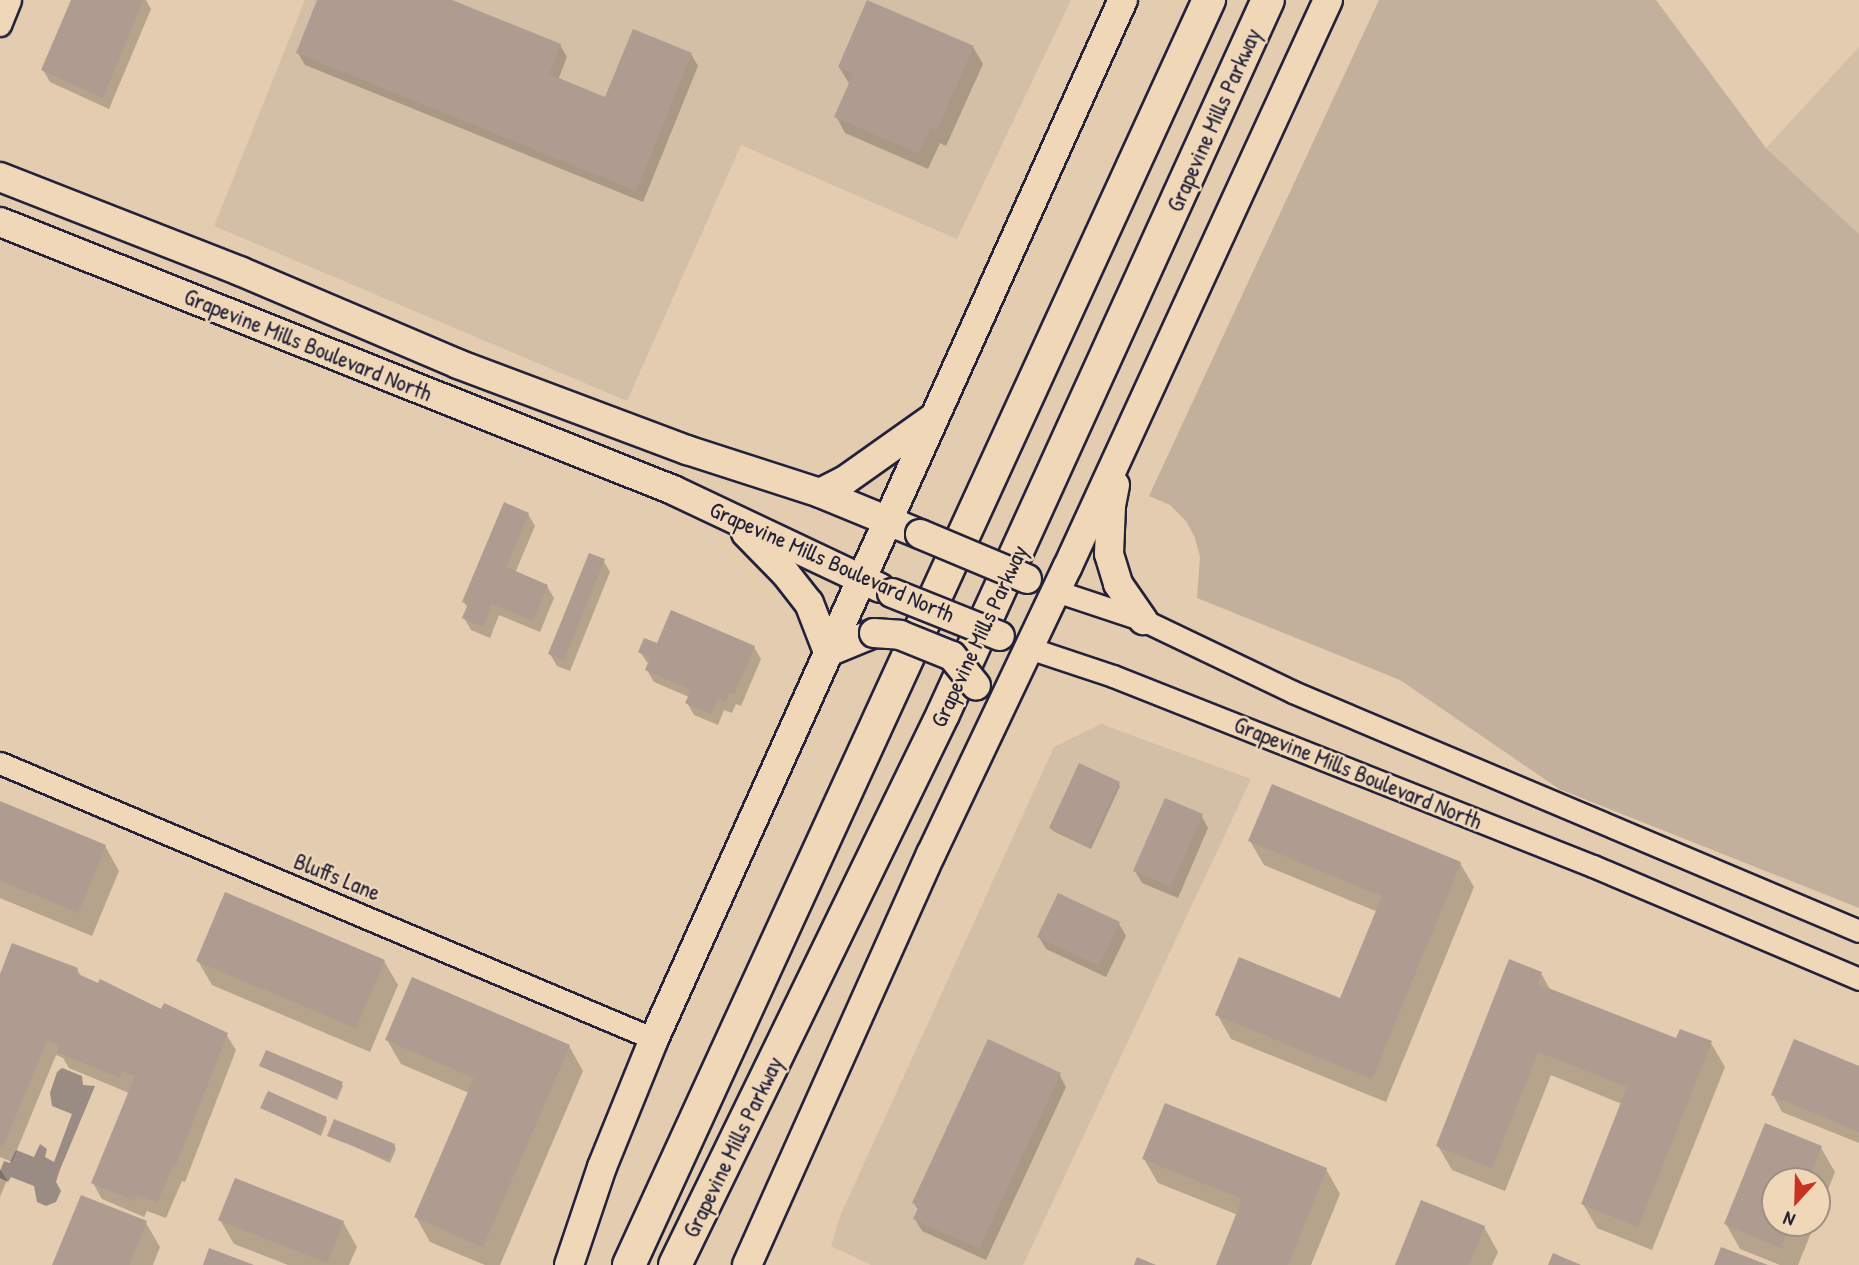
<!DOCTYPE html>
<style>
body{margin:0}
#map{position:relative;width:1859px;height:1265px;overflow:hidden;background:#e3ccb0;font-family:"Patrick Hand",sans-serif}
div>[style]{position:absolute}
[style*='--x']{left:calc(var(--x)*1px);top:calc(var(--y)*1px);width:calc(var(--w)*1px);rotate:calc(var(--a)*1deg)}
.built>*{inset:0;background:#d3bea6}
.green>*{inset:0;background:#c2b09c}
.water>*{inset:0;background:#9a8b83}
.shadow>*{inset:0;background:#0003}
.building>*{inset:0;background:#ad9c8f}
.roads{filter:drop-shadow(2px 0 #22223b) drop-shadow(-2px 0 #22223b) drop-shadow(0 2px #22223b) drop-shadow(0 -2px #22223b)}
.minor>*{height:21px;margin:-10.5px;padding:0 10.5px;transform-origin:10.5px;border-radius:10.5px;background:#efd7b7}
.major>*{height:28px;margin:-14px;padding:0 14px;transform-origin:14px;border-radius:14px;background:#efd7b7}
.highway>*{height:32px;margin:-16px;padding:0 16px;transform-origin:16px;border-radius:16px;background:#efd7b7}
.bridges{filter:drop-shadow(2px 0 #22223b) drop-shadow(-2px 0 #22223b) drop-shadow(0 2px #22223b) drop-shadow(0 -2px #22223b)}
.major-bridge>*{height:28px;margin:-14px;padding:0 14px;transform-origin:14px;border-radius:14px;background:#efd7b7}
span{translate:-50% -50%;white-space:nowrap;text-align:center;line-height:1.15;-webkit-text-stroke:5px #efd7b7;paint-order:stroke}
.street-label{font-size:23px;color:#22223b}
.north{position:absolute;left:1761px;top:1167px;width:70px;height:70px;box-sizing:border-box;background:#efd7b7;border:2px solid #9d8f85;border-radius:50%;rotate:202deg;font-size:19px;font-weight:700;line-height:28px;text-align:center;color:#22223b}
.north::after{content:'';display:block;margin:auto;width:24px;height:32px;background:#c8321e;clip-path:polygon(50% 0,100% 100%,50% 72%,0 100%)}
</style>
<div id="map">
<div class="built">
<div style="clip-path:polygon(305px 0,1071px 0,957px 239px,741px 145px,627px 401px,214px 226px)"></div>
<div style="clip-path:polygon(1859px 47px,1859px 234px,1766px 148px)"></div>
<div style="clip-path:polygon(1101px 724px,1251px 779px,1023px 1265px,871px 1265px,831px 1246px,841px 1214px,1054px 747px)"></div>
</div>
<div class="green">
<div style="clip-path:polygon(1379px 0,1656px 0,1766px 148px,1859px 234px,1859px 908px,1559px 789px,1400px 680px,1197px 598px,1200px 557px,1195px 538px,1186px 521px,1170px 505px,1149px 496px)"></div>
</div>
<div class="water">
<div style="clip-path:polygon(62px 1068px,82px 1076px,83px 1085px,95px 1086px,59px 1172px,56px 1182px,61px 1191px,56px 1202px,46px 1206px,37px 1202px,34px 1186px,11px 1177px,8px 1182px,0 1178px,0 1171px,4px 1161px,10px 1163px,16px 1150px,34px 1157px,40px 1144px,47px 1149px,45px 1157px,54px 1162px,72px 1114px,52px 1106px,50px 1093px,57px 1072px)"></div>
</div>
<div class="shadow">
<div style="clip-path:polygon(73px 0,146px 0,151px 9px,109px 109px,50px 82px,43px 70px)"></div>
<div style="clip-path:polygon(319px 0,448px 0,560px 45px,567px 57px,558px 80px,606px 100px,691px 54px,698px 66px,643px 202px,305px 65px,298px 53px)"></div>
<div style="clip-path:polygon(973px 47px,983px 64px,946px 146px,940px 143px,928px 169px,845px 133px,836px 116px,850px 85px,839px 67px)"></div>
<div style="clip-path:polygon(528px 514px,535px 526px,515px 573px,547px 586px,554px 598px,540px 632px,499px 615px,490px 638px,471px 630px,464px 618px,468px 609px,464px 602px)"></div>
<div style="clip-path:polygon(603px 560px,610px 572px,570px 671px,557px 666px,550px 654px)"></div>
<div style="clip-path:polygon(658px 645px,754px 647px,761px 659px,741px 706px,736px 704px,732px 713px,724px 710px,718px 725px,694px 715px,687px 703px,689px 697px,654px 682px,647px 670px,649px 665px,640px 652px)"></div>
<div style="clip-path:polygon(1118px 783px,1120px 786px,1091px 849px,1053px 831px,1051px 828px)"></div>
<div style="clip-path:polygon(0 803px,105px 846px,119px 871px,92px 936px,0 898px)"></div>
<div style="clip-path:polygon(1201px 815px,1208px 828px,1178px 898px,1142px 883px,1135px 871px)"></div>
<div style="clip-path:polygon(1250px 841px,1460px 863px,1474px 887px,1386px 1102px,1231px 1039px,1217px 1014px,1341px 1001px,1378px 912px,1264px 865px)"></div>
<div style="clip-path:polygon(1119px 924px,1126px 936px,1106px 977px,1046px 949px,1039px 937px)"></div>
<div style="clip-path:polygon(198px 961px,384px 961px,398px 985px,370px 1052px,212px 985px)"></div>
<div style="clip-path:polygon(77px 969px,82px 978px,226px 1034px,236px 1050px,185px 1182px,182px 1181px,166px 1218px,147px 1211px,144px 1217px,102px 1199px,93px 1183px,129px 1093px,69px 1068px,63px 1058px,56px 1055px,12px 1162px,0 1157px,0 978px)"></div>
<div style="clip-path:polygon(1541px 973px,1551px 991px,1677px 1041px,1711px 1043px,1725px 1067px,1652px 1250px,1597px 1228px,1583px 1204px,1622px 1104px,1551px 1075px,1505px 1191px,1452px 1170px,1438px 1146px)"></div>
<div style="clip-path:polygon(387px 1040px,569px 1046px,583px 1071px,500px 1265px,485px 1265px,430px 1242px,416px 1217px,469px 1093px,401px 1064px)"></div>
<div style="clip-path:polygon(261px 1066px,341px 1083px,343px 1086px,337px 1100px)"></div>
<div style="clip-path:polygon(1859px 1068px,1859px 1143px,1782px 1112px,1773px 1095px)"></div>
<div style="clip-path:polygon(1059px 1074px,1066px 1087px,986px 1260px,922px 1231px,915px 1219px,918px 1210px,914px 1203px)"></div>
<div style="clip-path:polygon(262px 1108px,326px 1118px,327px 1121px,321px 1136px)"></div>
<div style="clip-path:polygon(1766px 1125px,1821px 1148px,1835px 1172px,1817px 1217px,1817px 1181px,1775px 1181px,1775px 1223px,1815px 1223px,1798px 1265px,1780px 1265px,1740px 1249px,1726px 1224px)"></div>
<div style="clip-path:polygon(329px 1135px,394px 1145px,396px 1149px,390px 1163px)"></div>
<div style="clip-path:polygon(1144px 1159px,1326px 1169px,1340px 1194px,1311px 1265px,1218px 1265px,1238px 1215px,1158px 1183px)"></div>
<div style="clip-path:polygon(0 1169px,7px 1180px,0 1197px)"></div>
<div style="clip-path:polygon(220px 1220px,343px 1222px,357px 1247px,349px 1265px,288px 1265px,234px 1244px)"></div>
<div style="clip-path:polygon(146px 1223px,160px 1247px,153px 1265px,54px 1265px)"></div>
<div style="clip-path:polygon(1484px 1227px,1498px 1252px,1492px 1265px,1397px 1265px)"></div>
</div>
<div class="building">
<div style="clip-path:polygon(71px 0,143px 0,103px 98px,41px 70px)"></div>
<div style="clip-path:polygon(317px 0,452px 0,561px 44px,549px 74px,605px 97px,633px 29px,692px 53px,636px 191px,296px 53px)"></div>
<div style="clip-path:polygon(867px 0,974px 46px,937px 130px,930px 128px,919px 154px,834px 117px,853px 74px,838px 67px)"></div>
<div style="clip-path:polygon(504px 502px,529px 513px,506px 567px,548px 585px,533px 621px,492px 604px,483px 627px,462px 618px,468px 604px,462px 602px)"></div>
<div style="clip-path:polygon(589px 553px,605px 559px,564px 660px,548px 654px)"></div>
<div style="clip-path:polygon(671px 610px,755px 646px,734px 694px,729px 693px,725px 702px,718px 698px,711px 714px,685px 703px,691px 690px,645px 670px,650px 658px,638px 652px,644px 638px,657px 643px)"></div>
<div style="clip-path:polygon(1079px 763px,1120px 782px,1089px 847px,1049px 828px)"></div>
<div style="clip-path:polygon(1272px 784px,1461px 862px,1372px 1079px,1215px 1015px,1239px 957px,1340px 998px,1382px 896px,1248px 841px)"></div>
<div style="clip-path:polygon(1165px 798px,1203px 814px,1171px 887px,1133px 871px)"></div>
<div style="clip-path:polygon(0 801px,106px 845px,78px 913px,0 880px)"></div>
<div style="clip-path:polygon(225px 892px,385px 960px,356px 1028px,196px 961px)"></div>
<div style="clip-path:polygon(1058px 893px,1120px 922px,1099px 966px,1037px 937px)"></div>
<div style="clip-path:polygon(12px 943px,78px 968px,76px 973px,98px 983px,100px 979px,161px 1009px,164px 1003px,228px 1033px,175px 1167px,173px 1166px,157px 1203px,137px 1195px,135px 1201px,91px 1183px,135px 1076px,122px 1071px,119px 1078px,57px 1052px,60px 1045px,47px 1040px,3px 1147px,0 1146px,0 974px)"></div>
<div style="clip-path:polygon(1509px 959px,1542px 972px,1538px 984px,1676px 1038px,1680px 1029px,1712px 1041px,1638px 1227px,1581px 1204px,1627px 1087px,1538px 1052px,1492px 1168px,1436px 1146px)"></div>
<div style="clip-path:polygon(412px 977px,570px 1045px,483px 1247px,414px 1217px,474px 1078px,385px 1040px)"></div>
<div style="clip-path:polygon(988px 1039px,1061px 1073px,979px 1249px,913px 1219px,919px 1206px,912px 1203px)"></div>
<div style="clip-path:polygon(1794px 1039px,1859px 1066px,1859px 1132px,1771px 1095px)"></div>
<div style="clip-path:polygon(266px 1050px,343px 1082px,336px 1098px,259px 1066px)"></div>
<div style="clip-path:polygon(268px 1091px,327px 1117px,319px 1134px,260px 1108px)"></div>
<div style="clip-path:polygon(1165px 1103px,1327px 1168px,1288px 1265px,1216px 1265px,1242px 1199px,1142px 1159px)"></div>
<div style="clip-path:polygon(334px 1119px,395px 1144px,389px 1160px,327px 1136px)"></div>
<div style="clip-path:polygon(1765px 1123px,1822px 1146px,1808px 1181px,1775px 1181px,1775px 1223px,1791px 1223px,1781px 1248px,1724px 1224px)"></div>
<div style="clip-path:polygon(235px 1178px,344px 1221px,327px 1263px,218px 1220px)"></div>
<div style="clip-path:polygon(81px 1195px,147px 1221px,129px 1265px,52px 1265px)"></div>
<div style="clip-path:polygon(1421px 1200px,1485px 1226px,1469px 1265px,1395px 1265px)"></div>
<div style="clip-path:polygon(1721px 1247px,1768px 1265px,1714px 1265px)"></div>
<div style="clip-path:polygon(209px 1248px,254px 1265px,203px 1265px)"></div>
<div style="clip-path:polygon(1553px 1253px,1581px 1265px,1548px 1265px)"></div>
<div style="clip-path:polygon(1137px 1257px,1156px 1265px,1134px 1265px)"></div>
</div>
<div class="roads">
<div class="minor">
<div style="--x:0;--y:25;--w:27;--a:-68"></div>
<div style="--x:1056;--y:591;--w:92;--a:18.4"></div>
<div style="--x:1143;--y:620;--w:166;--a:25.6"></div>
<div style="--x:1293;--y:692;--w:614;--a:22.89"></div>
<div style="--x:1029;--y:648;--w:89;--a:18.4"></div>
<div style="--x:1113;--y:676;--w:516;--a:21.6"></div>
<div style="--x:1593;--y:866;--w:289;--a:23"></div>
<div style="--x:0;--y:763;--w:710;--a:22.88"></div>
</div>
<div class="major">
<div style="--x:0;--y:177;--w:258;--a:21.4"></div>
<div style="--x:240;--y:271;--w:237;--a:23.1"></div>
<div style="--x:458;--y:364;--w:245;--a:20.6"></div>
<div style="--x:687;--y:450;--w:140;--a:17.9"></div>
<div style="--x:820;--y:493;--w:108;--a:22.3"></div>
<div style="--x:0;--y:222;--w:724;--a:21.71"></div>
<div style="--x:673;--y:490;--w:229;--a:25.3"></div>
<div style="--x:1115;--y:485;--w:21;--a:101"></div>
<div style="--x:1111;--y:506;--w:48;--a:92.4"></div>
<div style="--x:1109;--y:554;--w:31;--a:73"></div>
<div style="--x:1118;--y:584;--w:44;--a:55.2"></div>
<div style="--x:820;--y:493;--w:27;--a:-27"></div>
<div style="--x:844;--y:481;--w:109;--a:-35.3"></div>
<div style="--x:746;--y:533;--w:57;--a:45.7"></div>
<div style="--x:786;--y:574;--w:37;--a:52"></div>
<div style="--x:809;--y:603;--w:53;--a:68.8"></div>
<div style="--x:828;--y:652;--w:50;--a:-22.4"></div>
<div style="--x:569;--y:1265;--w:103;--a:-71.4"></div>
<div style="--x:602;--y:1167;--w:138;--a:-67.9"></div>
<div style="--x:654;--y:1039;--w:1140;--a:-65.71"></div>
<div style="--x:747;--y:1265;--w:450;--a:-65.9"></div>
<div style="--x:931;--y:854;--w:317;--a:-64.6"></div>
<div style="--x:1067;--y:568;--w:625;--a:-65.32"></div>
</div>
<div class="highway">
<div style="--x:629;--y:1265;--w:1392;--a:-65.37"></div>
<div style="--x:675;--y:1265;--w:613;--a:-64.06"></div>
<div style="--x:943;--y:714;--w:784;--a:-65.53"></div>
</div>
</div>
<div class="bridges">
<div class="major-bridge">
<div style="--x:920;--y:534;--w:116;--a:22.8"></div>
<div style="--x:892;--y:593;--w:116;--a:21.7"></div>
<div style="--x:874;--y:633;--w:26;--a:4"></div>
<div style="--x:900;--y:635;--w:56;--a:22"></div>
<div style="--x:952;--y:656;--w:38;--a:51"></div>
</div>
</div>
<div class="street-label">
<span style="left:1214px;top:120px;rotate:-66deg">Grapevine Mills Parkway</span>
<span style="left:308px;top:345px;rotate:22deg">Grapevine Mills Boulevard North</span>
<span style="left:832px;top:562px;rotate:24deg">Grapevine Mills Boulevard North</span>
<span style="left:979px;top:636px;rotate:-65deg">Grapevine Mills Parkway</span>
<span style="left:1358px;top:773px;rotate:22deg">Grapevine Mills Boulevard North</span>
<span style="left:337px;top:877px;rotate:22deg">Bluffs Lane</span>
<span style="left:733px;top:1147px;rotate:-64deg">Grapevine Mills Parkway</span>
</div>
<div class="north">N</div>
</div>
